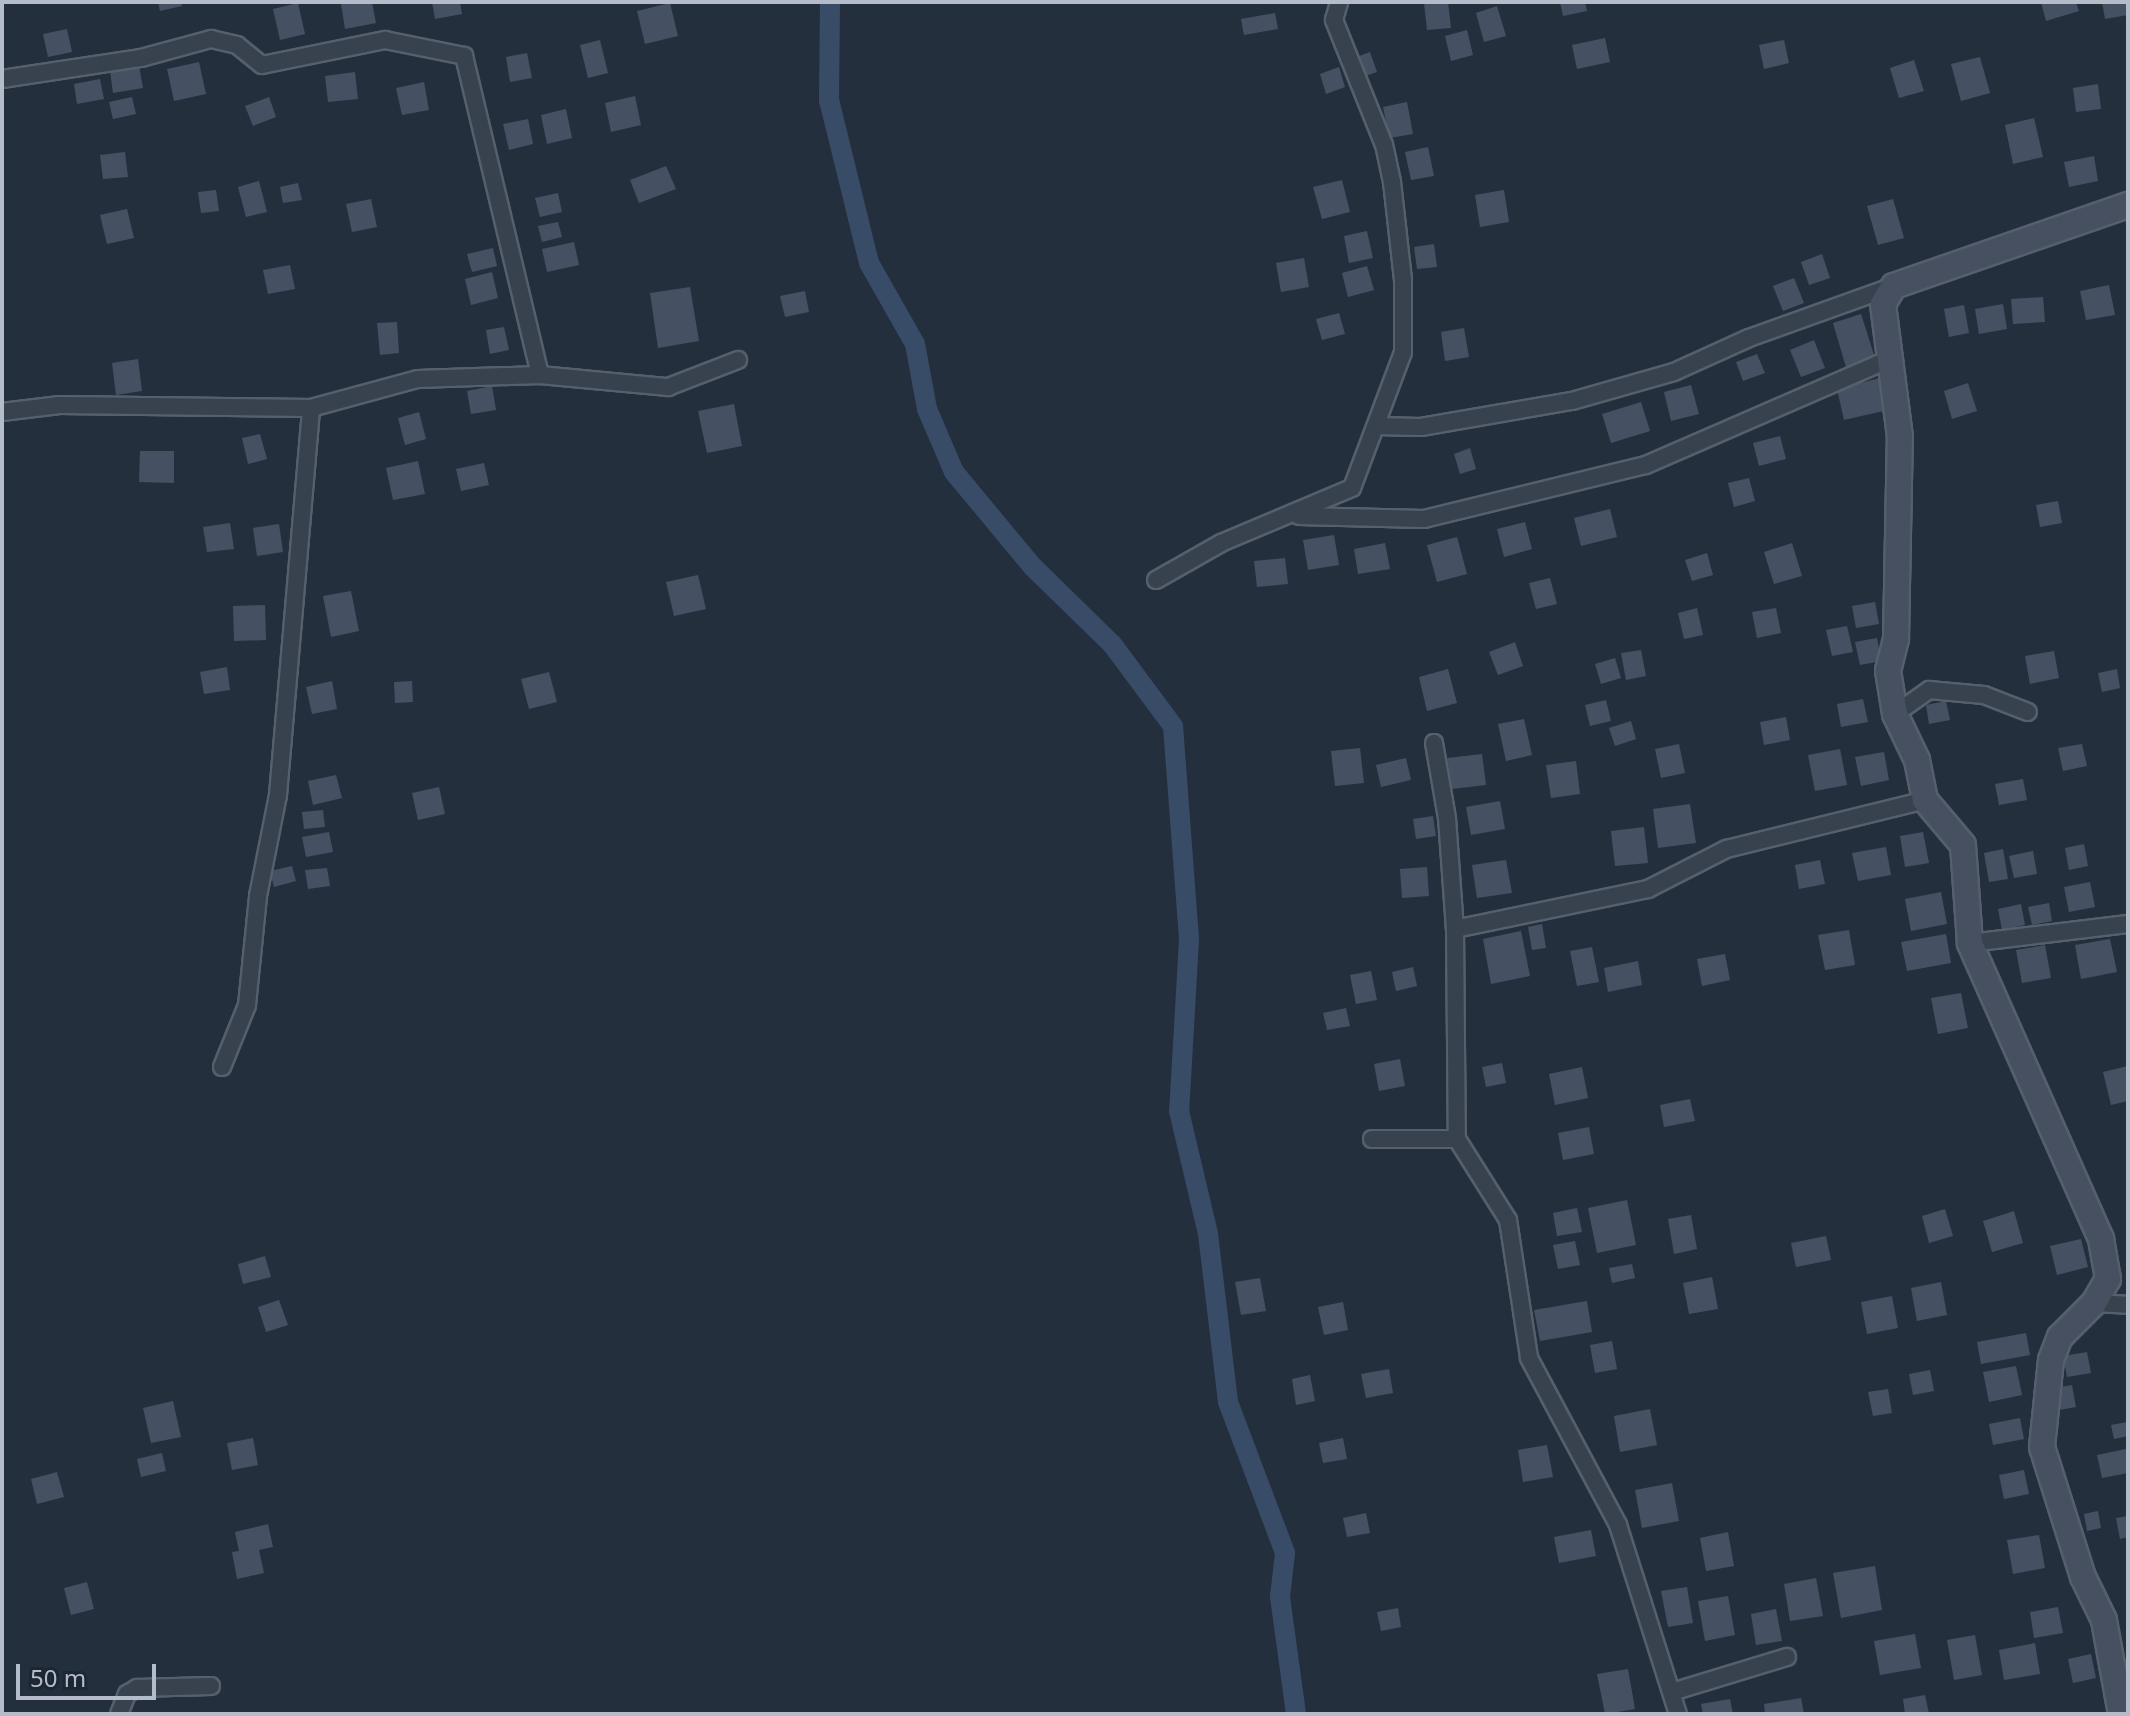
<!DOCTYPE html>
<style>
body{margin:0}
#map{position:relative;width:2130px;height:1716px;overflow:hidden;background:#242f3e;font-family:"Noto Sans",sans-serif}
div>[style]{position:absolute}
[style*='--x']{left:calc(var(--x)*1px);top:calc(var(--y)*1px);width:calc(var(--w)*1px);rotate:calc(var(--a)*1deg)}
.canal>*{height:20px;margin:-10px;padding:0 10px;transform-origin:10px;border-radius:10px;background:#394c67}
.building>*{inset:0;background:#455162}
.roads{filter:drop-shadow(2px 0 #565f6c) drop-shadow(-2px 0 #565f6c) drop-shadow(0 2px #565f6c) drop-shadow(0 -2px #565f6c)}
.street>*{height:16px;margin:-8px;padding:0 8px;transform-origin:8px;border-radius:8px;background:#38414e}
.secondary>*{height:24px;margin:-12px;padding:0 12px;transform-origin:12px;border-radius:12px;background:#465061}
span{translate:-50% -50%;white-space:nowrap;text-align:center;line-height:1.15;-webkit-text-stroke:7px #1d2633;paint-order:stroke}
.frame{position:absolute;inset:0;border:4px solid #b4bcc9;pointer-events:none}
.scale{position:absolute;left:16px;top:1664px;width:140px;height:36px;box-sizing:border-box;border:4px solid #b4bcc9;border-top:0;padding-left:10px;font-size:24px;line-height:28px;white-space:nowrap;color:#b4bcc9;-webkit-text-stroke:6px #1d2633;paint-order:stroke}
</style>
<div id="map">
<div class="canal">
<div style="--x:830;--y:2;--w:98;--a:90.6"></div>
<div style="--x:829;--y:100;--w:168;--a:76.2"></div>
<div style="--x:869;--y:263;--w:93;--a:60.4"></div>
<div style="--x:915;--y:344;--w:66;--a:79.5"></div>
<div style="--x:927;--y:409;--w:69;--a:66.8"></div>
<div style="--x:954;--y:472;--w:124;--a:50.3"></div>
<div style="--x:1033;--y:567;--w:110;--a:44.3"></div>
<div style="--x:1112;--y:644;--w:102;--a:53.4"></div>
<div style="--x:1173;--y:726;--w:215;--a:85.7"></div>
<div style="--x:1189;--y:940;--w:171;--a:93.3"></div>
<div style="--x:1179;--y:1111;--w:126;--a:76.7"></div>
<div style="--x:1208;--y:1234;--w:169;--a:83.2"></div>
<div style="--x:1228;--y:1402;--w:161;--a:69.3"></div>
<div style="--x:1285;--y:1553;--w:44;--a:96.5"></div>
<div style="--x:1280;--y:1597;--w:118;--a:82.2"></div>
</div>
<div class="building">
<div style="clip-path:polygon(158px 2px,181px 2px,182px 6px,160px 11px)"></div>
<div style="clip-path:polygon(372px 2px,376px 23px,345px 29px,341px 4px)"></div>
<div style="clip-path:polygon(432px 2px,460px 2px,462px 14px,435px 19px)"></div>
<div style="clip-path:polygon(1448px 2px,1451px 28px,1427px 30px,1424px 3px)"></div>
<div style="clip-path:polygon(1560px 2px,1585px 2px,1587px 11px,1563px 16px)"></div>
<div style="clip-path:polygon(2041px 2px,2076px 2px,2079px 11px,2046px 21px)"></div>
<div style="clip-path:polygon(2102px 2px,2128px 2px,2128px 15px,2105px 19px)"></div>
<div style="clip-path:polygon(298px 3px,305px 34px,280px 40px,273px 9px)"></div>
<div style="clip-path:polygon(670px 3px,678px 36px,645px 44px,637px 11px)"></div>
<div style="clip-path:polygon(1497px 6px,1506px 36px,1484px 42px,1476px 13px)"></div>
<div style="clip-path:polygon(1275px 13px,1278px 29px,1244px 35px,1241px 19px)"></div>
<div style="clip-path:polygon(67px 29px,72px 52px,48px 57px,43px 34px)"></div>
<div style="clip-path:polygon(1467px 30px,1473px 55px,1451px 61px,1445px 36px)"></div>
<div style="clip-path:polygon(1605px 38px,1610px 62px,1577px 69px,1572px 45px)"></div>
<div style="clip-path:polygon(600px 40px,608px 73px,588px 78px,580px 45px)"></div>
<div style="clip-path:polygon(1784px 40px,1789px 63px,1764px 69px,1759px 45px)"></div>
<div style="clip-path:polygon(1370px 52px,1377px 72px,1362px 77px,1354px 58px)"></div>
<div style="clip-path:polygon(527px 53px,532px 78px,510px 82px,506px 57px)"></div>
<div style="clip-path:polygon(1980px 57px,1990px 93px,1961px 101px,1951px 64px)"></div>
<div style="clip-path:polygon(1914px 60px,1924px 91px,1899px 98px,1890px 68px)"></div>
<div style="clip-path:polygon(199px 62px,206px 94px,174px 101px,167px 69px)"></div>
<div style="clip-path:polygon(139px 66px,143px 88px,113px 93px,110px 71px)"></div>
<div style="clip-path:polygon(1339px 67px,1345px 87px,1326px 94px,1320px 74px)"></div>
<div style="clip-path:polygon(355px 72px,358px 99px,328px 102px,325px 76px)"></div>
<div style="clip-path:polygon(100px 79px,104px 99px,77px 104px,74px 84px)"></div>
<div style="clip-path:polygon(424px 82px,429px 110px,402px 115px,396px 88px)"></div>
<div style="clip-path:polygon(2098px 84px,2101px 109px,2076px 112px,2073px 88px)"></div>
<div style="clip-path:polygon(635px 96px,641px 125px,611px 132px,605px 103px)"></div>
<div style="clip-path:polygon(132px 97px,136px 114px,113px 119px,109px 102px)"></div>
<div style="clip-path:polygon(269px 97px,276px 117px,253px 126px,245px 106px)"></div>
<div style="clip-path:polygon(1407px 102px,1413px 134px,1389px 138px,1383px 107px)"></div>
<div style="clip-path:polygon(566px 109px,572px 138px,547px 144px,541px 115px)"></div>
<div style="clip-path:polygon(2034px 118px,2043px 157px,2013px 164px,2005px 125px)"></div>
<div style="clip-path:polygon(528px 119px,533px 144px,509px 150px,503px 124px)"></div>
<div style="clip-path:polygon(1428px 147px,1434px 176px,1411px 180px,1405px 152px)"></div>
<div style="clip-path:polygon(125px 152px,128px 177px,103px 179px,100px 155px)"></div>
<div style="clip-path:polygon(2094px 156px,2098px 181px,2069px 187px,2064px 162px)"></div>
<div style="clip-path:polygon(666px 166px,676px 189px,639px 203px,630px 180px)"></div>
<div style="clip-path:polygon(1342px 180px,1350px 212px,1322px 219px,1313px 187px)"></div>
<div style="clip-path:polygon(259px 181px,267px 212px,246px 217px,238px 187px)"></div>
<div style="clip-path:polygon(298px 183px,302px 200px,283px 203px,280px 187px)"></div>
<div style="clip-path:polygon(216px 190px,219px 211px,201px 213px,198px 192px)"></div>
<div style="clip-path:polygon(1504px 190px,1509px 222px,1480px 227px,1475px 195px)"></div>
<div style="clip-path:polygon(558px 193px,562px 212px,540px 217px,535px 198px)"></div>
<div style="clip-path:polygon(371px 199px,377px 227px,352px 232px,346px 204px)"></div>
<div style="clip-path:polygon(1893px 199px,1904px 238px,1878px 245px,1867px 206px)"></div>
<div style="clip-path:polygon(127px 209px,134px 238px,107px 244px,100px 215px)"></div>
<div style="clip-path:polygon(558px 222px,562px 237px,542px 242px,538px 226px)"></div>
<div style="clip-path:polygon(1367px 231px,1373px 258px,1349px 263px,1344px 236px)"></div>
<div style="clip-path:polygon(574px 242px,579px 265px,547px 272px,542px 249px)"></div>
<div style="clip-path:polygon(1434px 244px,1437px 267px,1417px 269px,1414px 247px)"></div>
<div style="clip-path:polygon(493px 248px,497px 266px,472px 272px,467px 254px)"></div>
<div style="clip-path:polygon(1822px 254px,1830px 278px,1809px 285px,1801px 262px)"></div>
<div style="clip-path:polygon(1304px 258px,1309px 287px,1281px 292px,1276px 263px)"></div>
<div style="clip-path:polygon(290px 265px,295px 289px,268px 294px,263px 270px)"></div>
<div style="clip-path:polygon(1367px 266px,1374px 290px,1348px 297px,1342px 273px)"></div>
<div style="clip-path:polygon(492px 272px,498px 298px,471px 305px,465px 279px)"></div>
<div style="clip-path:polygon(1794px 278px,1804px 303px,1783px 311px,1773px 286px)"></div>
<div style="clip-path:polygon(2109px 285px,2115px 315px,2086px 320px,2080px 291px)"></div>
<div style="clip-path:polygon(690px 287px,699px 341px,658px 348px,650px 293px)"></div>
<div style="clip-path:polygon(805px 291px,809px 312px,785px 317px,780px 296px)"></div>
<div style="clip-path:polygon(2043px 297px,2045px 322px,2013px 324px,2011px 299px)"></div>
<div style="clip-path:polygon(2003px 304px,2007px 329px,1979px 334px,1975px 309px)"></div>
<div style="clip-path:polygon(1964px 305px,1969px 333px,1949px 337px,1944px 309px)"></div>
<div style="clip-path:polygon(1339px 313px,1345px 334px,1322px 340px,1316px 319px)"></div>
<div style="clip-path:polygon(1861px 314px,1875px 358px,1846px 367px,1833px 323px)"></div>
<div style="clip-path:polygon(397px 322px,399px 353px,380px 355px,377px 323px)"></div>
<div style="clip-path:polygon(504px 327px,509px 350px,490px 354px,486px 330px)"></div>
<div style="clip-path:polygon(1464px 328px,1469px 357px,1445px 361px,1441px 332px)"></div>
<div style="clip-path:polygon(1814px 340px,1825px 368px,1801px 377px,1790px 350px)"></div>
<div style="clip-path:polygon(1757px 354px,1765px 373px,1743px 381px,1736px 362px)"></div>
<div style="clip-path:polygon(138px 359px,142px 391px,116px 395px,112px 363px)"></div>
<div style="clip-path:polygon(1880px 378px,1888px 410px,1844px 420px,1837px 389px)"></div>
<div style="clip-path:polygon(1968px 383px,1977px 411px,1952px 419px,1944px 391px)"></div>
<div style="clip-path:polygon(1691px 385px,1699px 414px,1671px 421px,1664px 392px)"></div>
<div style="clip-path:polygon(492px 386px,496px 410px,471px 414px,467px 391px)"></div>
<div style="clip-path:polygon(1641px 402px,1650px 431px,1611px 443px,1602px 414px)"></div>
<div style="clip-path:polygon(734px 404px,742px 446px,707px 453px,698px 411px)"></div>
<div style="clip-path:polygon(419px 412px,426px 439px,405px 445px,398px 418px)"></div>
<div style="clip-path:polygon(260px 434px,267px 459px,248px 464px,242px 438px)"></div>
<div style="clip-path:polygon(1780px 436px,1786px 459px,1759px 466px,1753px 443px)"></div>
<div style="clip-path:polygon(1470px 448px,1476px 469px,1460px 474px,1454px 454px)"></div>
<div style="clip-path:polygon(140px 451px,174px 451px,174px 483px,139px 482px)"></div>
<div style="clip-path:polygon(418px 461px,425px 494px,393px 500px,386px 468px)"></div>
<div style="clip-path:polygon(484px 463px,489px 485px,461px 491px,456px 469px)"></div>
<div style="clip-path:polygon(1749px 478px,1755px 501px,1734px 507px,1728px 483px)"></div>
<div style="clip-path:polygon(2058px 501px,2062px 523px,2040px 527px,2036px 505px)"></div>
<div style="clip-path:polygon(1610px 509px,1617px 537px,1581px 546px,1574px 518px)"></div>
<div style="clip-path:polygon(1525px 522px,1532px 549px,1504px 557px,1497px 529px)"></div>
<div style="clip-path:polygon(230px 523px,234px 549px,207px 552px,203px 527px)"></div>
<div style="clip-path:polygon(279px 524px,283px 552px,257px 556px,253px 528px)"></div>
<div style="clip-path:polygon(1334px 535px,1339px 565px,1308px 570px,1303px 540px)"></div>
<div style="clip-path:polygon(1457px 537px,1467px 574px,1437px 582px,1427px 545px)"></div>
<div style="clip-path:polygon(1385px 543px,1390px 569px,1358px 574px,1354px 549px)"></div>
<div style="clip-path:polygon(1792px 543px,1802px 576px,1774px 584px,1764px 552px)"></div>
<div style="clip-path:polygon(1707px 553px,1713px 575px,1692px 581px,1685px 560px)"></div>
<div style="clip-path:polygon(1285px 558px,1288px 584px,1257px 587px,1254px 561px)"></div>
<div style="clip-path:polygon(698px 575px,706px 609px,674px 616px,666px 582px)"></div>
<div style="clip-path:polygon(1550px 578px,1557px 604px,1536px 609px,1529px 583px)"></div>
<div style="clip-path:polygon(351px 591px,359px 631px,331px 637px,323px 596px)"></div>
<div style="clip-path:polygon(1875px 602px,1879px 624px,1856px 628px,1852px 606px)"></div>
<div style="clip-path:polygon(265px 605px,266px 640px,234px 641px,233px 606px)"></div>
<div style="clip-path:polygon(1697px 608px,1703px 635px,1684px 639px,1678px 613px)"></div>
<div style="clip-path:polygon(1776px 608px,1781px 633px,1757px 638px,1752px 612px)"></div>
<div style="clip-path:polygon(1847px 626px,1853px 652px,1832px 656px,1826px 630px)"></div>
<div style="clip-path:polygon(1877px 638px,1881px 661px,1860px 665px,1855px 642px)"></div>
<div style="clip-path:polygon(1515px 642px,1523px 666px,1498px 675px,1489px 652px)"></div>
<div style="clip-path:polygon(1641px 650px,1646px 676px,1626px 680px,1621px 653px)"></div>
<div style="clip-path:polygon(2054px 651px,2059px 678px,2030px 684px,2025px 656px)"></div>
<div style="clip-path:polygon(1615px 658px,1621px 678px,1601px 684px,1595px 664px)"></div>
<div style="clip-path:polygon(227px 667px,230px 690px,204px 694px,200px 672px)"></div>
<div style="clip-path:polygon(1448px 669px,1457px 703px,1427px 711px,1419px 677px)"></div>
<div style="clip-path:polygon(2117px 669px,2120px 688px,2102px 692px,2098px 673px)"></div>
<div style="clip-path:polygon(549px 672px,557px 702px,529px 709px,521px 679px)"></div>
<div style="clip-path:polygon(332px 681px,337px 709px,312px 714px,306px 687px)"></div>
<div style="clip-path:polygon(412px 681px,413px 702px,395px 703px,394px 682px)"></div>
<div style="clip-path:polygon(1863px 699px,1868px 722px,1841px 727px,1837px 704px)"></div>
<div style="clip-path:polygon(1606px 700px,1611px 721px,1590px 726px,1585px 705px)"></div>
<div style="clip-path:polygon(1946px 701px,1950px 720px,1929px 724px,1926px 705px)"></div>
<div style="clip-path:polygon(1786px 717px,1790px 740px,1764px 745px,1760px 722px)"></div>
<div style="clip-path:polygon(1524px 719px,1532px 755px,1506px 761px,1498px 724px)"></div>
<div style="clip-path:polygon(1631px 721px,1636px 739px,1615px 746px,1609px 728px)"></div>
<div style="clip-path:polygon(1679px 744px,1685px 773px,1661px 778px,1655px 749px)"></div>
<div style="clip-path:polygon(2082px 744px,2087px 766px,2063px 771px,2058px 748px)"></div>
<div style="clip-path:polygon(1360px 748px,1364px 783px,1335px 786px,1331px 751px)"></div>
<div style="clip-path:polygon(1840px 749px,1847px 785px,1815px 791px,1808px 755px)"></div>
<div style="clip-path:polygon(1884px 752px,1889px 780px,1861px 786px,1855px 757px)"></div>
<div style="clip-path:polygon(1482px 754px,1486px 785px,1452px 789px,1447px 758px)"></div>
<div style="clip-path:polygon(1406px 758px,1411px 780px,1381px 787px,1376px 765px)"></div>
<div style="clip-path:polygon(1576px 761px,1580px 794px,1551px 798px,1546px 765px)"></div>
<div style="clip-path:polygon(336px 775px,342px 798px,313px 805px,308px 781px)"></div>
<div style="clip-path:polygon(2023px 779px,2027px 800px,1999px 805px,1995px 784px)"></div>
<div style="clip-path:polygon(439px 787px,445px 814px,418px 820px,412px 793px)"></div>
<div style="clip-path:polygon(1500px 801px,1505px 829px,1471px 835px,1466px 807px)"></div>
<div style="clip-path:polygon(1690px 804px,1696px 843px,1658px 848px,1653px 809px)"></div>
<div style="clip-path:polygon(323px 810px,325px 827px,304px 829px,302px 812px)"></div>
<div style="clip-path:polygon(1433px 816px,1436px 836px,1416px 839px,1413px 819px)"></div>
<div style="clip-path:polygon(1644px 827px,1648px 863px,1615px 866px,1611px 831px)"></div>
<div style="clip-path:polygon(329px 832px,333px 852px,306px 857px,302px 837px)"></div>
<div style="clip-path:polygon(1923px 832px,1929px 863px,1905px 867px,1900px 836px)"></div>
<div style="clip-path:polygon(2084px 844px,2088px 866px,2069px 870px,2065px 848px)"></div>
<div style="clip-path:polygon(1886px 847px,1891px 875px,1858px 881px,1852px 853px)"></div>
<div style="clip-path:polygon(2003px 849px,2008px 879px,1989px 882px,1984px 853px)"></div>
<div style="clip-path:polygon(2033px 851px,2037px 874px,2014px 878px,2009px 856px)"></div>
<div style="clip-path:polygon(1506px 860px,1512px 893px,1477px 898px,1472px 865px)"></div>
<div style="clip-path:polygon(1820px 860px,1825px 884px,1799px 889px,1795px 865px)"></div>
<div style="clip-path:polygon(292px 866px,296px 881px,274px 887px,270px 871px)"></div>
<div style="clip-path:polygon(1427px 867px,1429px 896px,1402px 898px,1400px 869px)"></div>
<div style="clip-path:polygon(327px 868px,330px 886px,308px 889px,305px 870px)"></div>
<div style="clip-path:polygon(2090px 882px,2095px 907px,2069px 912px,2064px 887px)"></div>
<div style="clip-path:polygon(1941px 892px,1947px 924px,1911px 931px,1905px 899px)"></div>
<div style="clip-path:polygon(2049px 903px,2052px 921px,2032px 925px,2028px 907px)"></div>
<div style="clip-path:polygon(2021px 904px,2025px 925px,2002px 930px,1998px 909px)"></div>
<div style="clip-path:polygon(1542px 924px,1546px 948px,1532px 950px,1528px 927px)"></div>
<div style="clip-path:polygon(1849px 930px,1855px 965px,1825px 970px,1818px 935px)"></div>
<div style="clip-path:polygon(1521px 931px,1530px 976px,1491px 984px,1483px 939px)"></div>
<div style="clip-path:polygon(1946px 934px,1951px 963px,1907px 971px,1901px 942px)"></div>
<div style="clip-path:polygon(2110px 939px,2117px 972px,2081px 979px,2075px 945px)"></div>
<div style="clip-path:polygon(2045px 945px,2051px 978px,2022px 983px,2016px 950px)"></div>
<div style="clip-path:polygon(1592px 947px,1599px 982px,1577px 986px,1570px 951px)"></div>
<div style="clip-path:polygon(1725px 954px,1730px 980px,1702px 986px,1697px 959px)"></div>
<div style="clip-path:polygon(1638px 961px,1642px 985px,1608px 992px,1604px 968px)"></div>
<div style="clip-path:polygon(1413px 967px,1417px 986px,1396px 991px,1392px 972px)"></div>
<div style="clip-path:polygon(1371px 971px,1377px 1000px,1356px 1004px,1350px 975px)"></div>
<div style="clip-path:polygon(1961px 993px,1968px 1028px,1938px 1034px,1931px 998px)"></div>
<div style="clip-path:polygon(1346px 1008px,1350px 1026px,1327px 1030px,1323px 1013px)"></div>
<div style="clip-path:polygon(1400px 1059px,1405px 1086px,1379px 1091px,1374px 1064px)"></div>
<div style="clip-path:polygon(1502px 1063px,1506px 1083px,1486px 1087px,1482px 1067px)"></div>
<div style="clip-path:polygon(2128px 1066px,2128px 1101px,2111px 1105px,2103px 1072px)"></div>
<div style="clip-path:polygon(1582px 1067px,1588px 1098px,1555px 1105px,1549px 1074px)"></div>
<div style="clip-path:polygon(1690px 1099px,1695px 1121px,1664px 1127px,1660px 1105px)"></div>
<div style="clip-path:polygon(1589px 1127px,1594px 1154px,1563px 1160px,1558px 1133px)"></div>
<div style="clip-path:polygon(1627px 1200px,1636px 1245px,1597px 1253px,1588px 1208px)"></div>
<div style="clip-path:polygon(1577px 1208px,1582px 1232px,1557px 1236px,1553px 1213px)"></div>
<div style="clip-path:polygon(1945px 1209px,1953px 1236px,1929px 1243px,1922px 1216px)"></div>
<div style="clip-path:polygon(2014px 1211px,2023px 1243px,1992px 1252px,1983px 1221px)"></div>
<div style="clip-path:polygon(1691px 1215px,1697px 1249px,1674px 1254px,1668px 1219px)"></div>
<div style="clip-path:polygon(1826px 1236px,1831px 1260px,1796px 1267px,1791px 1243px)"></div>
<div style="clip-path:polygon(2081px 1239px,2088px 1267px,2057px 1275px,2050px 1246px)"></div>
<div style="clip-path:polygon(1575px 1241px,1580px 1265px,1558px 1269px,1553px 1245px)"></div>
<div style="clip-path:polygon(265px 1256px,271px 1277px,243px 1284px,238px 1264px)"></div>
<div style="clip-path:polygon(1632px 1264px,1635px 1278px,1612px 1283px,1609px 1268px)"></div>
<div style="clip-path:polygon(1712px 1277px,1718px 1309px,1689px 1314px,1683px 1283px)"></div>
<div style="clip-path:polygon(1260px 1278px,1266px 1311px,1241px 1315px,1235px 1282px)"></div>
<div style="clip-path:polygon(1941px 1282px,1947px 1315px,1917px 1321px,1911px 1288px)"></div>
<div style="clip-path:polygon(1892px 1296px,1898px 1328px,1867px 1334px,1861px 1302px)"></div>
<div style="clip-path:polygon(279px 1300px,288px 1325px,266px 1332px,258px 1307px)"></div>
<div style="clip-path:polygon(1587px 1301px,1592px 1332px,1540px 1341px,1534px 1310px)"></div>
<div style="clip-path:polygon(1343px 1302px,1348px 1330px,1324px 1335px,1318px 1307px)"></div>
<div style="clip-path:polygon(2026px 1333px,2030px 1355px,1981px 1364px,1977px 1342px)"></div>
<div style="clip-path:polygon(1612px 1341px,1617px 1369px,1595px 1373px,1590px 1345px)"></div>
<div style="clip-path:polygon(2087px 1352px,2091px 1373px,2067px 1377px,2063px 1356px)"></div>
<div style="clip-path:polygon(2016px 1366px,2022px 1395px,1989px 1402px,1983px 1372px)"></div>
<div style="clip-path:polygon(1389px 1369px,1393px 1393px,1366px 1398px,1361px 1374px)"></div>
<div style="clip-path:polygon(1930px 1370px,1934px 1391px,1913px 1395px,1909px 1374px)"></div>
<div style="clip-path:polygon(1310px 1375px,1315px 1401px,1296px 1405px,1292px 1379px)"></div>
<div style="clip-path:polygon(2072px 1385px,2076px 1407px,2059px 1410px,2055px 1388px)"></div>
<div style="clip-path:polygon(1888px 1389px,1892px 1413px,1873px 1416px,1868px 1392px)"></div>
<div style="clip-path:polygon(173px 1401px,181px 1437px,151px 1443px,143px 1408px)"></div>
<div style="clip-path:polygon(1650px 1409px,1657px 1445px,1620px 1452px,1614px 1416px)"></div>
<div style="clip-path:polygon(2020px 1418px,2024px 1439px,1993px 1445px,1989px 1424px)"></div>
<div style="clip-path:polygon(2127px 1422px,2128px 1436px,2114px 1439px,2111px 1425px)"></div>
<div style="clip-path:polygon(253px 1438px,258px 1465px,232px 1470px,227px 1443px)"></div>
<div style="clip-path:polygon(1343px 1438px,1347px 1459px,1323px 1463px,1319px 1443px)"></div>
<div style="clip-path:polygon(1547px 1445px,1553px 1477px,1523px 1482px,1518px 1450px)"></div>
<div style="clip-path:polygon(2126px 1449px,2128px 1473px,2102px 1478px,2097px 1455px)"></div>
<div style="clip-path:polygon(162px 1453px,166px 1471px,141px 1477px,137px 1459px)"></div>
<div style="clip-path:polygon(2024px 1470px,2029px 1494px,2004px 1499px,1999px 1475px)"></div>
<div style="clip-path:polygon(57px 1472px,64px 1497px,37px 1504px,31px 1479px)"></div>
<div style="clip-path:polygon(1672px 1483px,1679px 1521px,1642px 1528px,1635px 1490px)"></div>
<div style="clip-path:polygon(2098px 1511px,2101px 1528px,2087px 1531px,2084px 1514px)"></div>
<div style="clip-path:polygon(1366px 1513px,1370px 1533px,1347px 1537px,1343px 1518px)"></div>
<div style="clip-path:polygon(2128px 1516px,2128px 1537px,2120px 1539px,2116px 1518px)"></div>
<div style="clip-path:polygon(268px 1524px,273px 1547px,259px 1550px,264px 1573px,237px 1579px,232px 1552px,239px 1551px,235px 1532px)"></div>
<div style="clip-path:polygon(1591px 1530px,1596px 1556px,1559px 1563px,1554px 1537px)"></div>
<div style="clip-path:polygon(1728px 1532px,1734px 1566px,1706px 1571px,1700px 1538px)"></div>
<div style="clip-path:polygon(2039px 1535px,2045px 1568px,2013px 1574px,2007px 1540px)"></div>
<div style="clip-path:polygon(1875px 1566px,1882px 1610px,1841px 1618px,1833px 1573px)"></div>
<div style="clip-path:polygon(1816px 1578px,1823px 1616px,1790px 1621px,1784px 1584px)"></div>
<div style="clip-path:polygon(87px 1582px,94px 1609px,71px 1615px,64px 1588px)"></div>
<div style="clip-path:polygon(1687px 1587px,1693px 1623px,1668px 1627px,1661px 1591px)"></div>
<div style="clip-path:polygon(1728px 1596px,1735px 1635px,1705px 1641px,1698px 1601px)"></div>
<div style="clip-path:polygon(2058px 1607px,2063px 1633px,2034px 1638px,2030px 1612px)"></div>
<div style="clip-path:polygon(1398px 1608px,1401px 1627px,1381px 1631px,1377px 1612px)"></div>
<div style="clip-path:polygon(1776px 1609px,1782px 1641px,1756px 1645px,1751px 1614px)"></div>
<div style="clip-path:polygon(1915px 1634px,1921px 1668px,1880px 1675px,1874px 1641px)"></div>
<div style="clip-path:polygon(1975px 1635px,1982px 1675px,1954px 1680px,1947px 1640px)"></div>
<div style="clip-path:polygon(2035px 1643px,2040px 1674px,2004px 1680px,1999px 1650px)"></div>
<div style="clip-path:polygon(2091px 1654px,2096px 1678px,2073px 1683px,2068px 1659px)"></div>
<div style="clip-path:polygon(1628px 1669px,1635px 1709px,1605px 1714px,1597px 1674px)"></div>
<div style="clip-path:polygon(1925px 1695px,1929px 1714px,1905px 1714px,1903px 1699px)"></div>
<div style="clip-path:polygon(1801px 1698px,1804px 1714px,1765px 1714px,1764px 1704px)"></div>
<div style="clip-path:polygon(1730px 1699px,1733px 1714px,1703px 1714px,1701px 1704px)"></div>
</div>
<div class="roads">
<div class="street">
<div style="--x:2;--y:79;--w:141;--a:-8.6"></div>
<div style="--x:141;--y:58;--w:73;--a:-15.2"></div>
<div style="--x:211;--y:39;--w:27;--a:13"></div>
<div style="--x:237;--y:45;--w:32;--a:39"></div>
<div style="--x:262;--y:65;--w:126;--a:-11.5"></div>
<div style="--x:385;--y:40;--w:81;--a:11.4"></div>
<div style="--x:464;--y:56;--w:328;--a:76.6"></div>
<div style="--x:2;--y:412;--w:58;--a:-6.9"></div>
<div style="--x:60;--y:405;--w:251;--a:0.7"></div>
<div style="--x:311;--y:408;--w:111;--a:-15.2"></div>
<div style="--x:418;--y:379;--w:122;--a:-1.9"></div>
<div style="--x:540;--y:375;--w:129;--a:5.4"></div>
<div style="--x:668;--y:387;--w:75;--a:-21.1"></div>
<div style="--x:1376;--y:426;--w:45;--a:1.3"></div>
<div style="--x:1421;--y:427;--w:153;--a:-9.8"></div>
<div style="--x:1572;--y:401;--w:106;--a:-15.9"></div>
<div style="--x:1674;--y:372;--w:82;--a:-24.4"></div>
<div style="--x:1749;--y:338;--w:154;--a:-19.7"></div>
<div style="--x:1299;--y:516;--w:125;--a:1.4"></div>
<div style="--x:1424;--y:519;--w:228;--a:-13.7"></div>
<div style="--x:1646;--y:465;--w:268;--a:-23.5"></div>
<div style="--x:1156;--y:580;--w:75;--a:-29.6"></div>
<div style="--x:1221;--y:543;--w:142;--a:-22.8"></div>
<div style="--x:1352;--y:488;--w:145;--a:-69.4"></div>
<div style="--x:1403;--y:352;--w:72;--a:-90"></div>
<div style="--x:1403;--y:280;--w:99;--a:-96.4"></div>
<div style="--x:1392;--y:182;--w:38;--a:-102"></div>
<div style="--x:1384;--y:145;--w:135;--a:-111.8"></div>
<div style="--x:1334;--y:20;--w:19;--a:-74"></div>
<div style="--x:1895;--y:714;--w:42;--a:-35.2"></div>
<div style="--x:1929;--y:690;--w:55;--a:5.2"></div>
<div style="--x:1984;--y:695;--w:47;--a:21.1"></div>
<div style="--x:1434;--y:743;--w:76;--a:80.2"></div>
<div style="--x:1447;--y:818;--w:111;--a:85.9"></div>
<div style="--x:1455;--y:929;--w:210;--a:89.5"></div>
<div style="--x:1457;--y:1139;--w:96;--a:57.8"></div>
<div style="--x:1508;--y:1220;--w:140;--a:81.3"></div>
<div style="--x:1529;--y:1358;--w:189;--a:61.9"></div>
<div style="--x:1618;--y:1525;--w:198;--a:72.4"></div>
<div style="--x:1455;--y:929;--w:197;--a:-11.7"></div>
<div style="--x:1648;--y:889;--w:88;--a:-27.1"></div>
<div style="--x:1726;--y:849;--w:205;--a:-13.8"></div>
<div style="--x:1970;--y:943;--w:159;--a:-6.9"></div>
<div style="--x:222;--y:1067;--w:67;--a:-68"></div>
<div style="--x:247;--y:1005;--w:110;--a:-84.2"></div>
<div style="--x:258;--y:896;--w:103;--a:-78.8"></div>
<div style="--x:278;--y:795;--w:388;--a:-85.1"></div>
<div style="--x:1372;--y:1139;--w:85;--a:0"></div>
<div style="--x:2094;--y:1303;--w:34;--a:3"></div>
<div style="--x:1675;--y:1691;--w:117;--a:-16.9"></div>
<div style="--x:119;--y:1714;--w:22;--a:-68"></div>
<div style="--x:127;--y:1694;--w:12;--a:-31"></div>
<div style="--x:137;--y:1688;--w:74;--a:-1.5"></div>
</div>
<div class="secondary">
<div style="--x:2121;--y:1714;--w:96;--a:-100.3"></div>
<div style="--x:2104;--y:1620;--w:48;--a:-116"></div>
<div style="--x:2083;--y:1577;--w:136;--a:-107.5"></div>
<div style="--x:2042;--y:1447;--w:87;--a:-84.1"></div>
<div style="--x:2051;--y:1360;--w:25;--a:-69"></div>
<div style="--x:2060;--y:1337;--w:48;--a:-45"></div>
<div style="--x:2094;--y:1303;--w:28;--a:-60"></div>
<div style="--x:2108;--y:1279;--w:41;--a:-99.9"></div>
<div style="--x:2101;--y:1239;--w:324;--a:-113.9"></div>
<div style="--x:1970;--y:943;--w:98;--a:-94.1"></div>
<div style="--x:1963;--y:845;--w:59;--a:-130.2"></div>
<div style="--x:1925;--y:800;--w:41;--a:-101.3"></div>
<div style="--x:1917;--y:760;--w:51;--a:-115.6"></div>
<div style="--x:1895;--y:714;--w:44;--a:-99.2"></div>
<div style="--x:1888;--y:671;--w:34;--a:-76"></div>
<div style="--x:1896;--y:638;--w:201;--a:-88.9"></div>
<div style="--x:1900;--y:437;--w:134;--a:-97.3"></div>
<div style="--x:1883;--y:304;--w:21;--a:-59"></div>
<div style="--x:1894;--y:286;--w:248;--a:-19.1"></div>
</div>
</div>
<div class="frame"></div>
<div class="scale">50 m</div>
</div>
